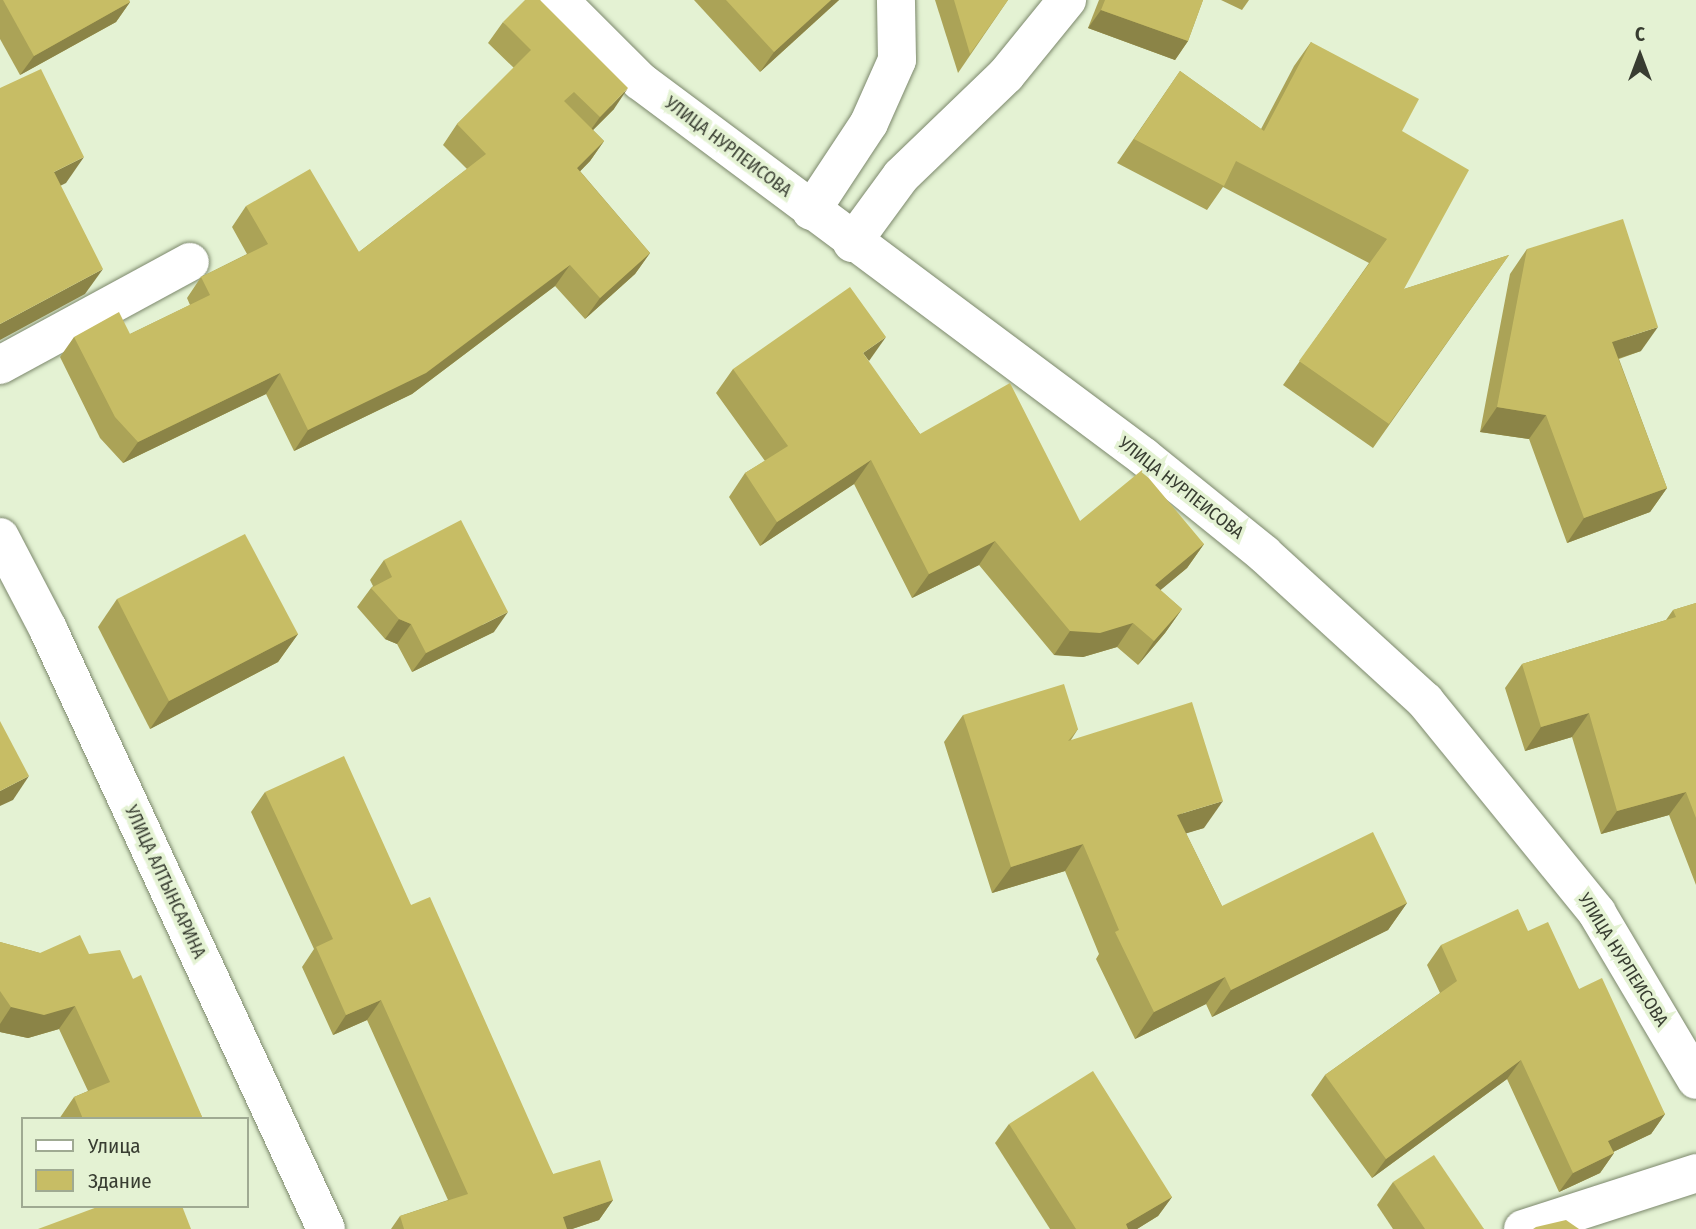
<!DOCTYPE html>
<meta charset="utf-8">
<style>
body{margin:0}
#map{position:relative;width:1696px;height:1229px;overflow:hidden;background:#e4f2d3;font-family:"Fira Sans Condensed",sans-serif}
div>[style]{position:absolute}
[style*='--x']{left:calc(var(--x)*1px);top:calc(var(--y)*1px);width:calc(var(--w)*1px);rotate:calc(var(--a)*1deg)}
.roads{filter:drop-shadow(0 0 2px #7c886c) drop-shadow(0 0 2px #7c886c)}
.minor>*{height:38px;margin:-19px;padding:0 19px;transform-origin:19px;border-radius:19px;background:#fff}
.tertiary>*{height:38px;margin:-19px;padding:0 19px;transform-origin:19px;border-radius:19px;background:#fff}
.wall>*{inset:0;background:#aba357}
.shaded-wall>*{inset:0;background:#8b8447}
.building>*{inset:0;background:#c7bd65}
span{translate:-50% -50%;white-space:nowrap;text-align:center;line-height:1.15;-webkit-text-stroke:7px #e4f2d3;paint-order:stroke}
.street-label{font-size:18px;color:#383d31}
.legend{position:absolute;left:21px;top:1117px;width:228px;height:91px;box-sizing:border-box;background:#e4f2d3;border:2px solid #9faa92;margin:0;padding:9px 12px;list-style:none;font-size:21px;color:#383d31}
.legend li{display:flex;align-items:center;gap:14px;height:35px}
.legend b{width:35px;border:2px solid #9faa92}
.north{position:absolute;left:1605px;top:21px;width:70px;height:70px;-webkit-text-stroke:5px #e4f2d3;paint-order:stroke;rotate:0deg;font-size:19px;font-weight:700;line-height:28px;text-align:center;color:#383d31}
.north::after{content:'';display:block;margin:auto;width:24px;height:32px;background:#383d31;clip-path:polygon(50% 0,100% 100%,50% 72%,0 100%)}
</style>
<div id="map">
<div class="roads">
<div class="minor">
<i style="--x:559;--y:0;--w:115;--a:45"></i>
<i style="--x:640;--y:81;--w:629;--a:36.72"></i>
<i style="--x:1144;--y:457;--w:154;--a:38.9"></i>
<i style="--x:1264;--y:554;--w:218;--a:42.4"></i>
<i style="--x:1425;--y:701;--w:273;--a:50.9"></i>
<i style="--x:1597;--y:913;--w:194;--a:59.3"></i>
<i style="--x:811;--y:211;--w:105;--a:-56.6"></i>
<i style="--x:869;--y:123;--w:69;--a:-66"></i>
<i style="--x:897;--y:60;--w:60;--a:-91"></i>
<i style="--x:852;--y:243;--w:83;--a:-53.8"></i>
<i style="--x:901;--y:176;--w:146;--a:-43.9"></i>
<i style="--x:1006;--y:75;--w:97;--a:-50.9"></i>
<i style="--x:0;--y:365;--w:216;--a:-28.5"></i>
<i style="--x:1523;--y:1229;--w:182;--a:-17.9"></i>
</div>
<div class="tertiary">
<i style="--x:0;--y:537;--w:104;--a:62.4"></i>
<i style="--x:48;--y:629;--w:661;--a:65.14"></i>
</div>
</div>
<div class="wall">
<i style="clip-path:polygon(0 0,129px 0,130px 2px,116px 22px,20px 75px,0 39px)"></i>
<i style="clip-path:polygon(694px 0,839px 0,760px 72px)"></i>
<i style="clip-path:polygon(935px 0,1008px 0,958px 73px)"></i>
<i style="clip-path:polygon(1099px 0,1203px 0,1188px 41px,1175px 60px,1088px 28px)"></i>
<i style="clip-path:polygon(1221px 0,1249px 0,1242px 10px)"></i>
<i style="clip-path:polygon(503px 22px,614px 109px,593px 130px,604px 141px,590px 161px,580px 171px,650px 253px,635px 274px,585px 319px,555px 286px,412px 394px,294px 451px,266px 394px,123px 463px,100px 438px,60px 357px,74px 337px,130px 334px,190px 305px,187px 298px,201px 277px,247px 254px,232px 227px,246px 206px,359px 252px,467px 169px,443px 145px,457px 124px,514px 68px,488px 43px)"></i>
<i style="clip-path:polygon(1311px 42px,1402px 131px,1404px 289px,1509px 255px,1373px 448px,1283px 385px,1369px 263px,1223px 187px,1207px 210px,1117px 163px,1180px 71px,1261px 129px,1294px 66px)"></i>
<i style="clip-path:polygon(1527px 249px,1641px 351px,1619px 359px,1667px 488px,1650px 512px,1567px 543px,1529px 439px,1480px 432px,1510px 274px)"></i>
<i style="clip-path:polygon(868px 362px,920px 434px,1080px 521px,1204px 544px,1187px 568px,1160px 590px,1182px 609px,1165px 633px,1138px 665px,1117px 647px,1083px 657px,1054px 655px,979px 565px,912px 598px,854px 484px,760px 546px,729px 497px,745px 473px,765px 461px,716px 393px,733px 369px)"></i>
<i style="clip-path:polygon(384px 560px,494px 632px,412px 672px,397px 644px,385px 639px,357px 607px,371px 588px,373px 586px,370px 580px)"></i>
<i style="clip-path:polygon(117px 599px,298px 634px,278px 662px,150px 729px,98px 627px)"></i>
<i style="clip-path:polygon(1696px 603px,1696px 885px,1669px 815px,1601px 834px,1572px 737px,1525px 751px,1505px 688px,1522px 664px,1666px 620px,1673px 610px)"></i>
<i style="clip-path:polygon(963px 715px,1078px 729px,1071px 740px,1204px 828px,1186px 833px,1222px 906px,1407px 903px,1388px 930px,1212px 1017px,1206px 1004px,1135px 1039px,1096px 959px,1099px 954px,1065px 871px,992px 893px,944px 742px)"></i>
<i style="clip-path:polygon(265px 792px,411px 905px,553px 1174px,613px 1200px,599px 1220px,572px 1229px,391px 1229px,400px 1216px,448px 1200px,367px 1020px,333px 1035px,302px 967px,314px 949px,251px 812px)"></i>
<i style="clip-path:polygon(1528px 931px,1579px 989px,1665px 1114px,1651px 1134px,1613px 1152px,1614px 1153px,1600px 1173px,1559px 1192px,1507px 1079px,1372px 1178px,1311px 1095px,1325px 1075px,1440px 993px,1427px 965px,1441px 945px)"></i>
<i style="clip-path:polygon(0 942px,40px 953px,89px 954px,133px 979px,203px 1119px,59px 1119px,74px 1097px,88px 1091px,59px 1029px,28px 1038px,0 1032px)"></i>
<i style="clip-path:polygon(1009px 1124px,1172px 1197px,1158px 1216px,1137px 1229px,1050px 1229px,995px 1143px)"></i>
<i style="clip-path:polygon(1393px 1182px,1484px 1229px,1393px 1229px,1377px 1205px)"></i>
</div>
<div class="shaded-wall">
<i style="clip-path:polygon(831px 0,839px 0,760px 72px,774px 52px)"></i>
<i style="clip-path:polygon(130px 2px,116px 22px,20px 75px,34px 56px)"></i>
<i style="clip-path:polygon(1101px 10px,1188px 41px,1175px 60px,1088px 28px)"></i>
<i style="clip-path:polygon(628px 88px,614px 109px,585px 138px,600px 117px)"></i>
<i style="clip-path:polygon(604px 141px,590px 161px,563px 189px,577px 168px)"></i>
<i style="clip-path:polygon(84px 157px,66px 183px,36px 198px,54px 172px)"></i>
<i style="clip-path:polygon(650px 253px,635px 274px,585px 319px,600px 298px)"></i>
<i style="clip-path:polygon(570px 265px,555px 286px,412px 394px,294px 451px,308px 430px)"></i>
<i style="clip-path:polygon(103px 269px,85px 294px,0 340px,0 324px)"></i>
<i style="clip-path:polygon(1658px 327px,1641px 351px,1595px 366px,1612px 342px)"></i>
<i style="clip-path:polygon(886px 337px,869px 361px,863px 353px)"></i>
<i style="clip-path:polygon(280px 373px,266px 394px,123px 463px,138px 442px)"></i>
<i style="clip-path:polygon(1497px 407px,1546px 415px,1529px 439px,1480px 432px)"></i>
<i style="clip-path:polygon(871px 460px,854px 484px,760px 546px,777px 522px)"></i>
<i style="clip-path:polygon(1667px 488px,1650px 512px,1567px 543px,1584px 518px)"></i>
<i style="clip-path:polygon(995px 541px,979px 565px,912px 598px,929px 574px)"></i>
<i style="clip-path:polygon(1204px 544px,1187px 568px,1138px 609px,1155px 585px)"></i>
<i style="clip-path:polygon(1182px 609px,1165px 633px,1138px 665px,1154px 641px)"></i>
<i style="clip-path:polygon(508px 612px,494px 632px,412px 672px,426px 653px)"></i>
<i style="clip-path:polygon(399px 619px,411px 624px,397px 644px,385px 639px)"></i>
<i style="clip-path:polygon(1133px 623px,1117px 647px,1083px 657px,1054px 655px,1070px 631px)"></i>
<i style="clip-path:polygon(298px 634px,278px 662px,150px 729px,169px 701px)"></i>
<i style="clip-path:polygon(1589px 713px,1572px 737px,1525px 751px,1541px 727px)"></i>
<i style="clip-path:polygon(29px 776px,13px 800px,0 806px,0 791px)"></i>
<i style="clip-path:polygon(1686px 792px,1669px 815px,1601px 834px,1617px 811px)"></i>
<i style="clip-path:polygon(1223px 801px,1204px 828px,1158px 842px,1177px 815px)"></i>
<i style="clip-path:polygon(1083px 844px,1065px 871px,992px 893px,1011px 867px)"></i>
<i style="clip-path:polygon(1407px 903px,1388px 930px,1212px 1017px,1231px 990px)"></i>
<i style="clip-path:polygon(1225px 977px,1206px 1004px,1135px 1039px,1154px 1012px)"></i>
<i style="clip-path:polygon(381px 1000px,367px 1020px,333px 1035px,346px 1015px)"></i>
<i style="clip-path:polygon(75px 1006px,59px 1029px,28px 1038px,0 1032px,0 1024px,11px 1007px)"></i>
<i style="clip-path:polygon(1521px 1060px,1507px 1079px,1372px 1178px,1386px 1159px)"></i>
<i style="clip-path:polygon(1665px 1114px,1651px 1134px,1594px 1161px,1608px 1141px)"></i>
<i style="clip-path:polygon(1614px 1153px,1600px 1173px,1559px 1192px,1573px 1173px)"></i>
<i style="clip-path:polygon(1172px 1197px,1158px 1216px,1137px 1229px,1123px 1229px,1126px 1224px)"></i>
<i style="clip-path:polygon(613px 1200px,599px 1220px,572px 1229px,554px 1229px,563px 1217px)"></i>
</div>
<div class="building">
<i style="clip-path:polygon(3px 0,129px 0,130px 2px,34px 56px)"></i>
<i style="clip-path:polygon(525px 0,540px 0,628px 88px,600px 117px,574px 92px,564px 101px,604px 141px,577px 168px,650px 253px,600px 298px,570px 265px,426px 373px,308px 430px,280px 373px,138px 442px,115px 417px,74px 337px,119px 312px,130px 334px,210px 295px,201px 277px,268px 244px,246px 206px,310px 169px,359px 252px,486px 154px,457px 124px,531px 50px,503px 22px)"></i>
<i style="clip-path:polygon(726px 0,831px 0,774px 52px)"></i>
<i style="clip-path:polygon(954px 0,1008px 0,970px 54px)"></i>
<i style="clip-path:polygon(1105px 0,1203px 0,1188px 41px,1101px 10px)"></i>
<i style="clip-path:polygon(1311px 42px,1419px 99px,1402px 131px,1469px 170px,1404px 289px,1509px 255px,1389px 424px,1299px 361px,1387px 239px,1236px 161px,1224px 186px,1134px 139px,1180px 71px,1264px 131px)"></i>
<i style="clip-path:polygon(41px 69px,84px 157px,54px 172px,103px 269px,0 324px,0 88px)"></i>
<i style="clip-path:polygon(1623px 219px,1658px 327px,1612px 342px,1667px 488px,1584px 518px,1546px 415px,1497px 407px,1527px 249px)"></i>
<i style="clip-path:polygon(850px 287px,886px 337px,863px 353px,920px 434px,1010px 383px,1080px 521px,1142px 470px,1204px 544px,1155px 585px,1182px 609px,1154px 641px,1133px 623px,1100px 633px,1070px 631px,995px 541px,929px 574px,871px 460px,777px 522px,745px 473px,788px 446px,733px 369px)"></i>
<i style="clip-path:polygon(461px 520px,508px 612px,426px 653px,411px 624px,399px 619px,371px 588px,392px 577px,384px 560px)"></i>
<i style="clip-path:polygon(245px 534px,298px 634px,169px 701px,117px 599px)"></i>
<i style="clip-path:polygon(1696px 603px,1696px 818px,1686px 792px,1617px 811px,1589px 713px,1541px 727px,1522px 664px,1676px 617px,1673px 610px)"></i>
<i style="clip-path:polygon(1064px 684px,1078px 729px,1068px 741px,1192px 702px,1223px 801px,1177px 815px,1222px 906px,1373px 832px,1407px 903px,1231px 990px,1225px 977px,1154px 1012px,1115px 932px,1119px 930px,1083px 844px,1011px 867px,963px 715px)"></i>
<i style="clip-path:polygon(0 721px,29px 776px,0 791px)"></i>
<i style="clip-path:polygon(344px 756px,411px 905px,430px 897px,553px 1174px,600px 1160px,613px 1200px,563px 1217px,567px 1229px,404px 1229px,400px 1216px,468px 1194px,381px 1000px,346px 1015px,316px 947px,333px 939px,265px 792px)"></i>
<i style="clip-path:polygon(1518px 909px,1528px 931px,1548px 922px,1579px 989px,1602px 978px,1665px 1114px,1608px 1141px,1614px 1153px,1573px 1173px,1521px 1060px,1386px 1159px,1325px 1075px,1457px 981px,1441px 945px)"></i>
<i style="clip-path:polygon(80px 935px,89px 954px,120px 950px,133px 979px,141px 975px,203px 1119px,83px 1119px,74px 1097px,110px 1082px,75px 1006px,44px 1015px,11px 1007px,0 991px,0 942px,40px 953px)"></i>
<i style="clip-path:polygon(1093px 1071px,1172px 1197px,1126px 1224px,1128px 1229px,1076px 1229px,1009px 1124px)"></i>
<i style="clip-path:polygon(1434px 1155px,1484px 1229px,1425px 1229px,1393px 1182px)"></i>
<i style="clip-path:polygon(100px 1206px,182px 1206px,191px 1229px,38px 1229px)"></i>
<i style="clip-path:polygon(1566px 1220px,1579px 1229px,1533px 1229px,1536px 1227px)"></i>
</div>
<div class="street-label">
<span style="left:728px;top:147px;rotate:37deg">УЛИЦА НУРПЕИСОВА</span>
<span style="left:1181px;top:488px;rotate:38deg">УЛИЦА НУРПЕИСОВА</span>
<span style="left:165px;top:882px;rotate:65deg">УЛИЦА АЛТЫНСАРИНА</span>
<span style="left:1623px;top:960px;rotate:58deg">УЛИЦА НУРПЕИСОВА</span>
</div>
<ul class="legend">
<li><b style="height:9px;background:#fff"></b>Улица</li>
<li><b style="height:19px;background:#c7bd65"></b>Здание</li>
</ul>
<div class="north">С</div>
</div>
